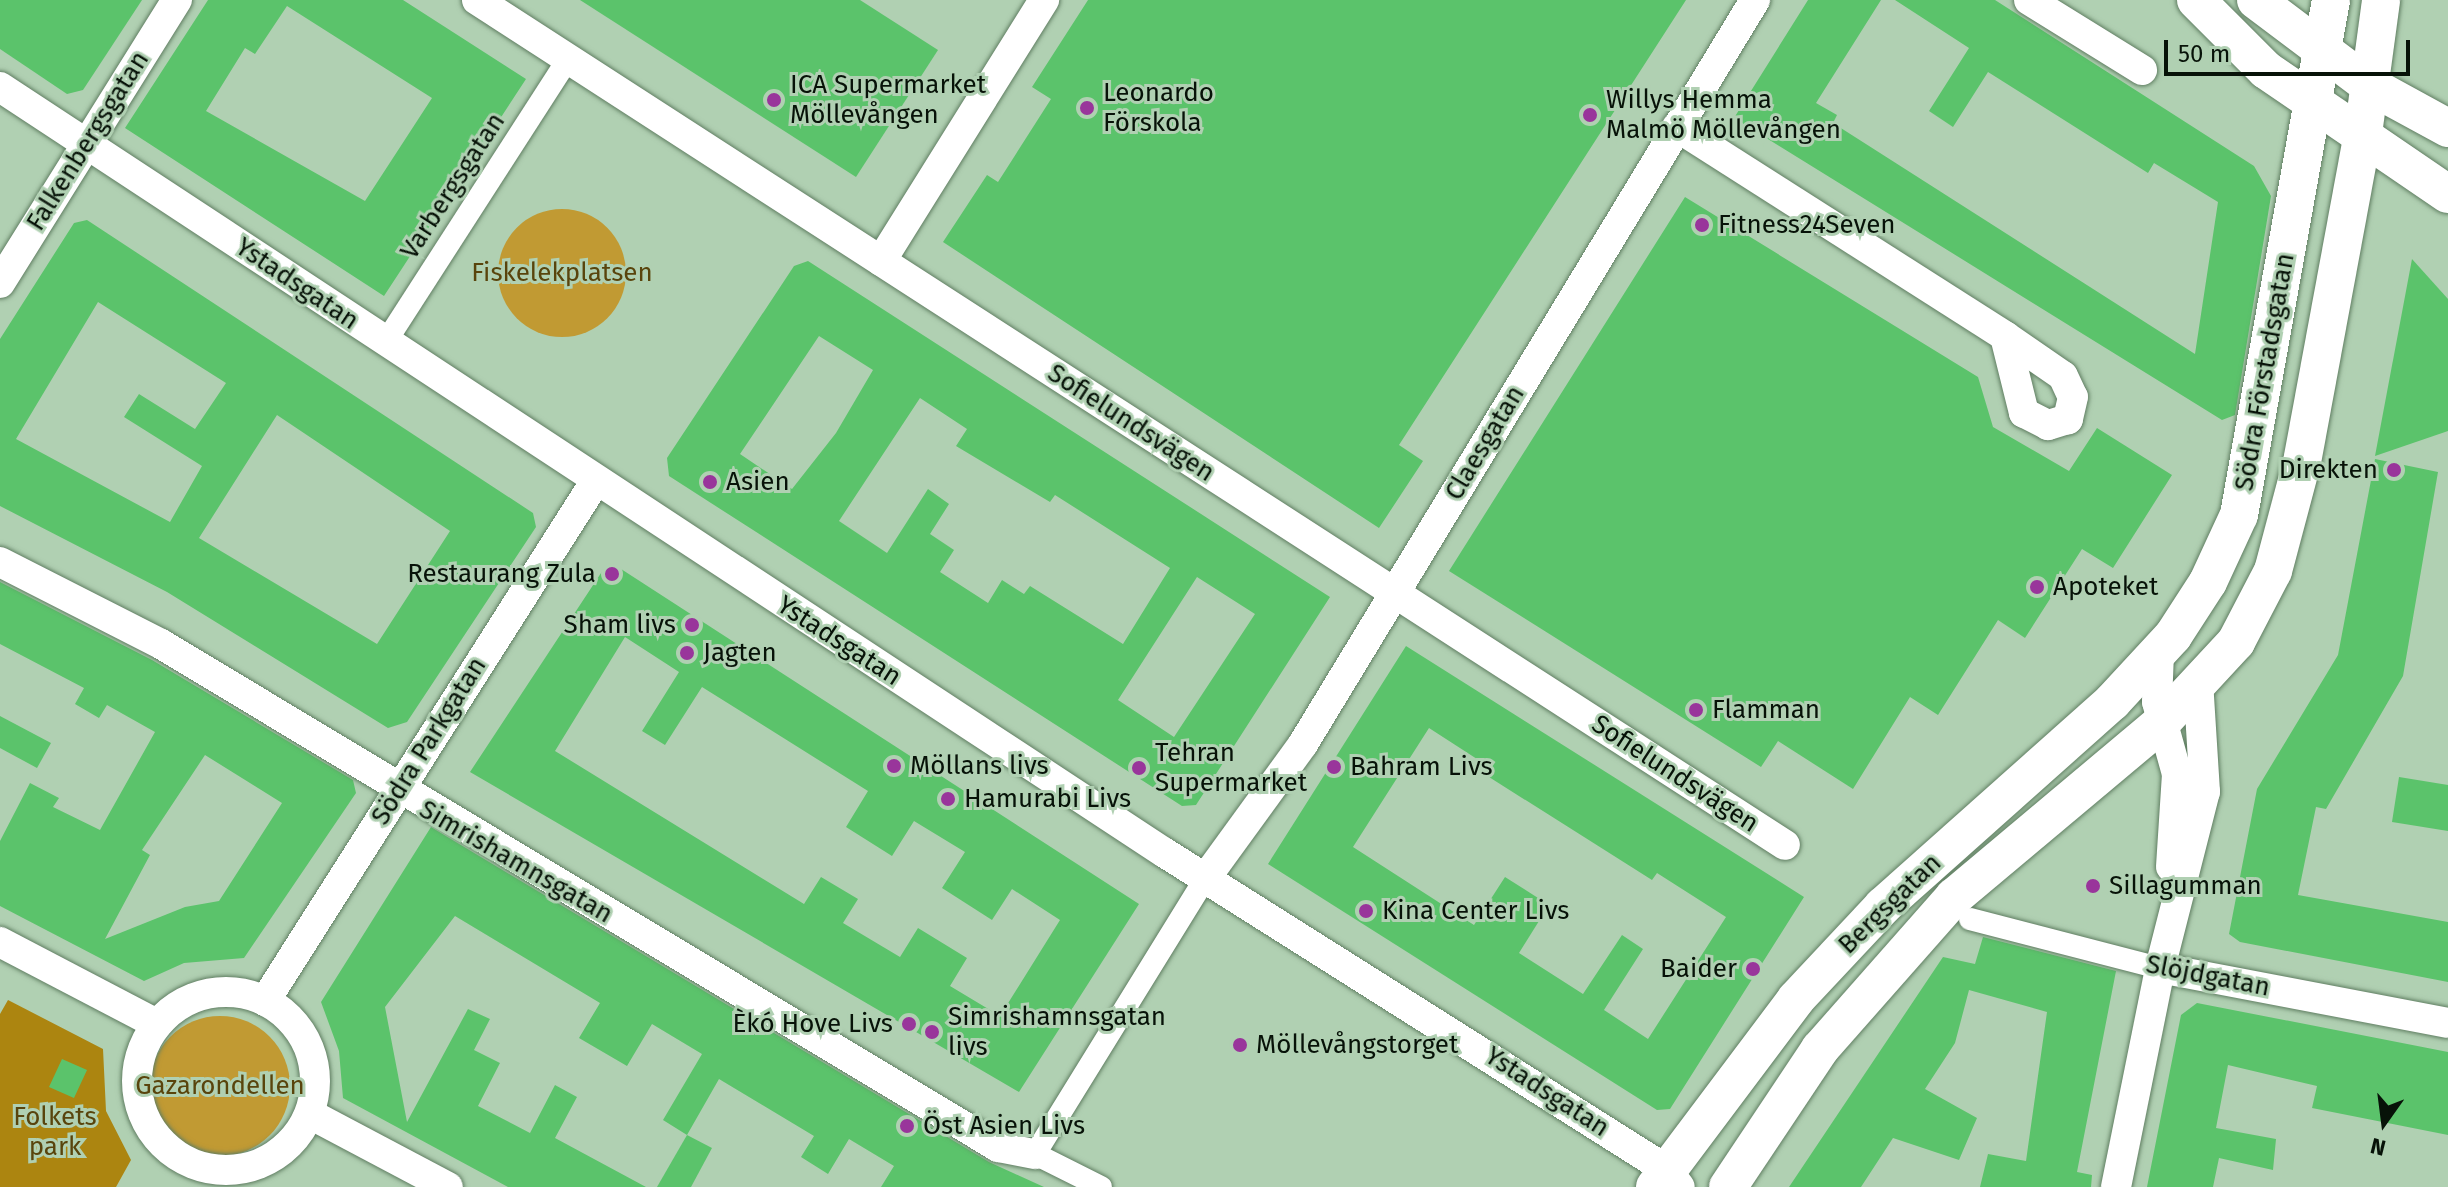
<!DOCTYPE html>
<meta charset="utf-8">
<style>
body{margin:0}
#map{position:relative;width:2448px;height:1187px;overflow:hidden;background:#b0d0b2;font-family:"Fira Sans",sans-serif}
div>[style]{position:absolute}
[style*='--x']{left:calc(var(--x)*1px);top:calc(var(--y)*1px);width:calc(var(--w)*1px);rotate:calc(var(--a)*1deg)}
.green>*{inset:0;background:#c19a33}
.round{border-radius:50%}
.forest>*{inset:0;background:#ac8510}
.building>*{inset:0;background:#5bc36b}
.roads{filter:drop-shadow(0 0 2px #607e62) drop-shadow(0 0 2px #607e62)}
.pedestrian>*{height:22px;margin:-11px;padding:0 11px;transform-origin:11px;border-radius:11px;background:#fff}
.minor>*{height:30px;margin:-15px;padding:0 15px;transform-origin:15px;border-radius:15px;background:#fff}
.minor>.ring{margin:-15px;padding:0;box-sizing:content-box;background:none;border:30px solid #fff;border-radius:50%}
.tertiary>*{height:38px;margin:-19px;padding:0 19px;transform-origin:19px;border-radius:19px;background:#fff}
.dots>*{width:22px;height:22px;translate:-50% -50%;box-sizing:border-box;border:4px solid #b0d0b2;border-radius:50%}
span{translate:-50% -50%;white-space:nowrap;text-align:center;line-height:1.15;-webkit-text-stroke:6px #b0d0b2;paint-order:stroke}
.poi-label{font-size:26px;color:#071208}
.left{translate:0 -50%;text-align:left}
.right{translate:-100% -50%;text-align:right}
.street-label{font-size:26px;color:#071208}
.park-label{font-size:26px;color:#59440c}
.north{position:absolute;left:2344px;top:1083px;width:80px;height:80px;-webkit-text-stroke:6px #b0d0b2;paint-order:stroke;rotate:194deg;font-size:22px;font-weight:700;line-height:32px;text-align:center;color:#071208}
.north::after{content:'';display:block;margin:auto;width:28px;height:36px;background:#071208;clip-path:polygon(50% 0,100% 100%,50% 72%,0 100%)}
.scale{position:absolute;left:2164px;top:40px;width:246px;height:36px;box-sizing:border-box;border:4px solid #071208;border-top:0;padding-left:10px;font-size:24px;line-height:28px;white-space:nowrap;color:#071208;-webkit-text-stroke:6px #b0d0b2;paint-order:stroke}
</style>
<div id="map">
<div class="green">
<i class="round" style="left:498px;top:209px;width:128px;height:128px"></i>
<i class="round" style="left:150px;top:1016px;width:140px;height:140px"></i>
</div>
<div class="forest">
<i style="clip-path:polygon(8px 1000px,103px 1049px,106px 1111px,131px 1160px,116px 1187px,0 1187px,0 1014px)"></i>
</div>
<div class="building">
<i style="clip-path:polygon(0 0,142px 0,83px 90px,67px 94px,0 49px)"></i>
<i style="clip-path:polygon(evenodd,208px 0,403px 0,526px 79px,384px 296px,125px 128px,208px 0,287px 6px,432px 98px,365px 201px,206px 111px,245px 48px,255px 54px,287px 6px)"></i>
<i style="clip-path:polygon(580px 0,860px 0,938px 50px,856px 177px)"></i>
<i style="clip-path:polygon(1088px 0,1686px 0,1399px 445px,1423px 461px,1379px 528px,943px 242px,987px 175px,998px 182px,1051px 99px,1032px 87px)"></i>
<i style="clip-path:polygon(1808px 0,1881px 0,1816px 103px,1837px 115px,1833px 123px,2195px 354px,2218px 202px,2154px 163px,2148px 173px,1988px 72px,1953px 127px,1929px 111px,1969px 48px,1895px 0,1995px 0,2254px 166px,2271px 196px,2235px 415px,2222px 420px,1734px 118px)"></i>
<i style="clip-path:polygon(1685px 197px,1978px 377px,1993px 427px,2069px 471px,2097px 428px,2172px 475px,2113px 568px,2082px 549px,2025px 638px,1998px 620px,1938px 715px,1910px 697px,1853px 789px,1778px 741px,1761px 767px,1449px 571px)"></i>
<i style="clip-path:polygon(evenodd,87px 220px,533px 513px,536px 527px,407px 722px,388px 728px,167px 592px,0 506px,0 339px,74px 223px,87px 220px,98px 302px,226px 383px,195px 429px,139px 394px,124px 417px,202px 466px,170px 522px,16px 439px,98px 302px,87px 220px,277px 415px,450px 531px,377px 644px,199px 538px,277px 415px)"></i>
<i style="clip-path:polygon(2412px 259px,2448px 299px,2448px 431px,2375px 456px)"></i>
<i style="clip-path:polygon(evenodd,808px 261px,1330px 597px,1196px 805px,1182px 806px,669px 476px,667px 458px,794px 266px,808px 261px,819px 336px,873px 370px,836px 433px,792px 489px,740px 454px,819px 336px,808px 261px,920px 398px,967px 429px,956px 446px,1050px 502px,1055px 495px,1170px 568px,1123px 644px,1030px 586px,1024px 594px,1002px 580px,988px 603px,940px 572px,954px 550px,930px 534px,949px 504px,928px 489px,887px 553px,839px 521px,920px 398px,808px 261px,1197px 577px,1255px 614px,1174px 737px,1118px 700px,1197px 577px)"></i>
<i style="clip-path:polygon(2375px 459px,2438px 472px,2403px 676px,2326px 809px,2316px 807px,2298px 895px,2448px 922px,2448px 982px,2240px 942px,2229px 934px,2257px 789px,2338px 655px)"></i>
<i style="clip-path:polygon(evenodd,618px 567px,1139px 904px,1019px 1092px,470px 772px,603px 570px,618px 567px,625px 637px,679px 672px,642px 731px,665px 745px,702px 687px,868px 791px,846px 827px,892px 856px,914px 821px,965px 852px,942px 888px,992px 920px,1012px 889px,1060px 920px,1000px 1016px,950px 986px,967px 958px,918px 928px,900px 957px,843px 923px,858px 899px,821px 877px,804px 904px,555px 751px,625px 637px)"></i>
<i style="clip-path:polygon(evenodd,0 582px,152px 660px,353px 780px,356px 793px,244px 958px,184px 963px,144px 981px,0 906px,0 841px,30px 783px,59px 798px,53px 807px,100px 830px,155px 732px,107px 705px,99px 718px,75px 704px,84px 688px,0 644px,0 582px,205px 755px,282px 803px,219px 901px,185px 907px,105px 939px,150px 855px,142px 850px,205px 755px)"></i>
<i style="clip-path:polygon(evenodd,1406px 646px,1804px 897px,1670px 1109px,1657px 1110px,1268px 864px,1406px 646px,1429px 728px,1494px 770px,1489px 777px,1652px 880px,1657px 873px,1726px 917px,1648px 1039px,1604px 1010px,1643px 949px,1622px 935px,1583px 994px,1519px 953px,1549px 905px,1505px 877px,1474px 925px,1353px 847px,1429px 728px)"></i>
<i style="clip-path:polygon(0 716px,51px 743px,37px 768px,0 748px)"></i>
<i style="clip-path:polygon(2399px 777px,2448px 785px,2448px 831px,2392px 822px)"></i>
<i style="clip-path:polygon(431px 827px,989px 1162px,1044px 1187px,881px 1187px,894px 1166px,849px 1139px,828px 1174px,801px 1157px,814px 1136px,719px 1079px,687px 1135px,663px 1120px,702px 1054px,652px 1024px,627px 1066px,579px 1038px,600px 1003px,455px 916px,385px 1007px,407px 1122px,468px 1009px,490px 1019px,474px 1050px,500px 1063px,478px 1106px,530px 1133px,555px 1085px,577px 1097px,555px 1138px,646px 1187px,508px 1187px,343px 1098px,339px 1051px,321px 1002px)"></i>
<i style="clip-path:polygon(1983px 937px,2116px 971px,2077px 1172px,2092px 1175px,2091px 1187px,1980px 1187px,1988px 1154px,2026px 1161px,2047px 1012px,1969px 990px,1955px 1043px,1925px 1089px,1977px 1118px,1959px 1160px,1893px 1138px,1861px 1187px,1789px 1187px,1943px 957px,1975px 964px)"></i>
<i style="clip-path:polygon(2197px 1003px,2448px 1052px,2448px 1135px,2312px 1108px,2317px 1086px,2228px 1065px,2216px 1128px,2276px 1139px,2273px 1170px,2219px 1158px,2213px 1187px,2147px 1187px,2181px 1015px)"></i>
<i style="clip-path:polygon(62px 1059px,87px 1070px,74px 1098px,49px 1087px)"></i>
<i style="clip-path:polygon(687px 1135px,712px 1148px,691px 1187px,657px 1187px)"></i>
</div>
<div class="roads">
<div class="pedestrian">
<i style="--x:385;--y:343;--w:338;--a:-57.2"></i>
<i style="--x:1970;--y:919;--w:196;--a:14.5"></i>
<i style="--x:1101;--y:1187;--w:74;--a:-153.4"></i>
<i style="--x:1035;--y:1154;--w:323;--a:-58.3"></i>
</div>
<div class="minor">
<i style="--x:477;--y:0;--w:1557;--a:32.86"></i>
<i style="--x:2029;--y:0;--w:133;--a:31.8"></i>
<i style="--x:0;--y:87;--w:1394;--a:33.33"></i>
<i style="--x:1165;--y:853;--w:594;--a:32.27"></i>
<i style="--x:1667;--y:1170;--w:21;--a:53"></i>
<i style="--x:1677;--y:127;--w:389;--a:32.5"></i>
<i style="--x:2005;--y:336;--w:70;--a:34.6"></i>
<i style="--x:2063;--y:376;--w:23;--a:65"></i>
<i style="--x:2073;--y:397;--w:23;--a:103"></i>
<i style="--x:2068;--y:419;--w:21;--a:163"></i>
<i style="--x:2048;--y:425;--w:27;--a:-153"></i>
<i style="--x:2024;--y:413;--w:79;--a:-103.9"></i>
<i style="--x:881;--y:261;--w:308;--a:-58"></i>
<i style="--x:0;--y:283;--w:334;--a:-58"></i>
<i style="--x:0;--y:562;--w:181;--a:27"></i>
<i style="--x:161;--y:644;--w:977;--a:31"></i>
<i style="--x:998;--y:1147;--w:38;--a:11"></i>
<i style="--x:2159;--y:653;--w:49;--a:92.3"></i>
<i style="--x:2157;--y:702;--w:75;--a:74.5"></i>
<i style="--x:2177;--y:774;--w:93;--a:93.7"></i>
<i style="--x:1205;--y:879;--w:167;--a:-54"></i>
<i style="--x:1303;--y:744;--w:871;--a:-58.72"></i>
<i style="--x:0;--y:942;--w:177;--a:27.6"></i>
<i style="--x:2160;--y:968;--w:293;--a:10.8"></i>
<i class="ring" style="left:137px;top:992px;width:148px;height:148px"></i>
<i style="--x:265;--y:1001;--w:615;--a:-57.55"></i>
<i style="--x:310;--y:1114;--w:156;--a:27.9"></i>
<i style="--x:2116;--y:1187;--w:223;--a:-78.6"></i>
<i style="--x:2160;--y:968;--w:182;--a:-75.7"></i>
<i style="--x:2205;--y:792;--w:110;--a:-93.6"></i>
</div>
<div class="tertiary">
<i style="--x:2196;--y:0;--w:99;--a:45"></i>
<i style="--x:2266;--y:70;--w:220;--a:34.3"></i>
<i style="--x:2256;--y:0;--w:141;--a:37"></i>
<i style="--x:2369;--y:85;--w:90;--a:28.6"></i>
<i style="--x:1655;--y:1187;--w:235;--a:-53.1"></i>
<i style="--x:1796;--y:999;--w:127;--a:-46.9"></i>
<i style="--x:1883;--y:906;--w:307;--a:-41.7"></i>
<i style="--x:2112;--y:702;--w:90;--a:-47.3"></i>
<i style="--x:2173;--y:636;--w:64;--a:-57.1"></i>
<i style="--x:2208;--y:582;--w:74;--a:-65.2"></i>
<i style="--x:2239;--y:515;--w:523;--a:-79.87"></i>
<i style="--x:1728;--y:1187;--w:166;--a:-56.3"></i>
<i style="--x:1820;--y:1049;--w:203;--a:-48.6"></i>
<i style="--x:1954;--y:897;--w:269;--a:-40"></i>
<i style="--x:2160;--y:724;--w:112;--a:-47.2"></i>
<i style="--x:2236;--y:642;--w:80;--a:-62.5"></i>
<i style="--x:2273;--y:571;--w:113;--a:-75.1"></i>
<i style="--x:2302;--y:462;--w:334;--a:-79.5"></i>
<i style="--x:2363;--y:134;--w:135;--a:-82.3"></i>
</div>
</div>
<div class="dots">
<i style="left:774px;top:100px;background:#99359b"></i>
<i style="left:1087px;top:108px;background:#99359b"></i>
<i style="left:1590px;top:115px;background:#99359b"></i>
<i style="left:1702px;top:225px;background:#99359b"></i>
<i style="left:2394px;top:470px;background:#99359b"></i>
<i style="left:710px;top:482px;background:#99359b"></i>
<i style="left:612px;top:574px;background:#99359b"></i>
<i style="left:2037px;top:587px;background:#99359b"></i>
<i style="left:692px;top:625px;background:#99359b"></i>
<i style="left:687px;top:653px;background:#99359b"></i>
<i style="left:1696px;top:710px;background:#99359b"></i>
<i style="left:894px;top:766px;background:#99359b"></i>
<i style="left:1334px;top:767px;background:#99359b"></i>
<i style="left:1139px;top:768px;background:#99359b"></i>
<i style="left:948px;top:799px;background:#99359b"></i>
<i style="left:2093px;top:886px;background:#99359b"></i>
<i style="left:1366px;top:911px;background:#99359b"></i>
<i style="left:1753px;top:969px;background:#99359b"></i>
<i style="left:909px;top:1024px;background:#99359b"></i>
<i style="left:932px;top:1032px;background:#99359b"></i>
<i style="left:1240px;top:1045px;background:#99359b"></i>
<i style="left:907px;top:1126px;background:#99359b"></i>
</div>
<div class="poi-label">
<span class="left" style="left:790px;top:100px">ICA Supermarket<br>Möllevången</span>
<span class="left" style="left:1103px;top:108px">Leonardo<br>Förskola</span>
<span class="left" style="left:1606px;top:115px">Willys Hemma<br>Malmö Möllevången</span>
<span class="left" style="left:1718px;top:225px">Fitness24Seven</span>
<span class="right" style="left:2378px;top:470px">Direkten</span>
<span class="left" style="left:726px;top:482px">Asien</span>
<span class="right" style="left:596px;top:574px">Restaurang Zula</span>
<span class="left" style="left:2053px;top:587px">Apoteket</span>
<span class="right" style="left:676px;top:625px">Sham livs</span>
<span class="left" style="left:703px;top:653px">Jagten</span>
<span class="left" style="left:1712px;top:710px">Flamman</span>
<span class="left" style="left:1155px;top:768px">Tehran<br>Supermarket</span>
<span class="left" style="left:910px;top:766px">Möllans livs</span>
<span class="left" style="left:1350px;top:767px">Bahram Livs</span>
<span class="left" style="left:964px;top:799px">Hamurabi Livs</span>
<span class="left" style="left:2109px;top:886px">Sillagumman</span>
<span class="left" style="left:1382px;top:911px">Kina Center Livs</span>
<span class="right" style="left:1737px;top:969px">Baider</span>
<span class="left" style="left:948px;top:1032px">Simrishamnsgatan<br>livs</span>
<span class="right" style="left:893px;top:1024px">Èkó Hove Livs</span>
<span class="left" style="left:1256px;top:1045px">Möllevångstorget</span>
<span class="left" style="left:923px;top:1126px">Öst Asien Livs</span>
</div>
<div class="street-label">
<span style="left:88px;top:141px;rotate:-58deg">Falkenbergsgatan</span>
<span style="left:453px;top:186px;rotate:-57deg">Varbergsgatan</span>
<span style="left:297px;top:284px;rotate:34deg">Ystadsgatan</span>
<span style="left:2265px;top:372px;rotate:-80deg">Södra Förstadsgatan</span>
<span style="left:1131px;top:423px;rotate:33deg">Sofielundsvägen</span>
<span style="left:1485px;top:443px;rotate:-59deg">Claesgatan</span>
<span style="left:839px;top:641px;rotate:33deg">Ystadsgatan</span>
<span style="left:429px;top:741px;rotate:-58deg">Södra Parkgatan</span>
<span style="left:1675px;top:774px;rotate:33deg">Sofielundsvägen</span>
<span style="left:516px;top:862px;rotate:30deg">Simrishamnsgatan</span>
<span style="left:1890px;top:904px;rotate:-44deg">Bergsgatan</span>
<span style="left:2208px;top:976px;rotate:11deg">Slöjdgatan</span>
<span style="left:1547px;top:1092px;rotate:33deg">Ystadsgatan</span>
</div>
<div class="park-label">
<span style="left:562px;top:273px">Fiskelekplatsen</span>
<span style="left:220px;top:1086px">Gazarondellen</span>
<span style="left:55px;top:1132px">Folkets<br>park</span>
</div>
<div class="north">N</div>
<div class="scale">50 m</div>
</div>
